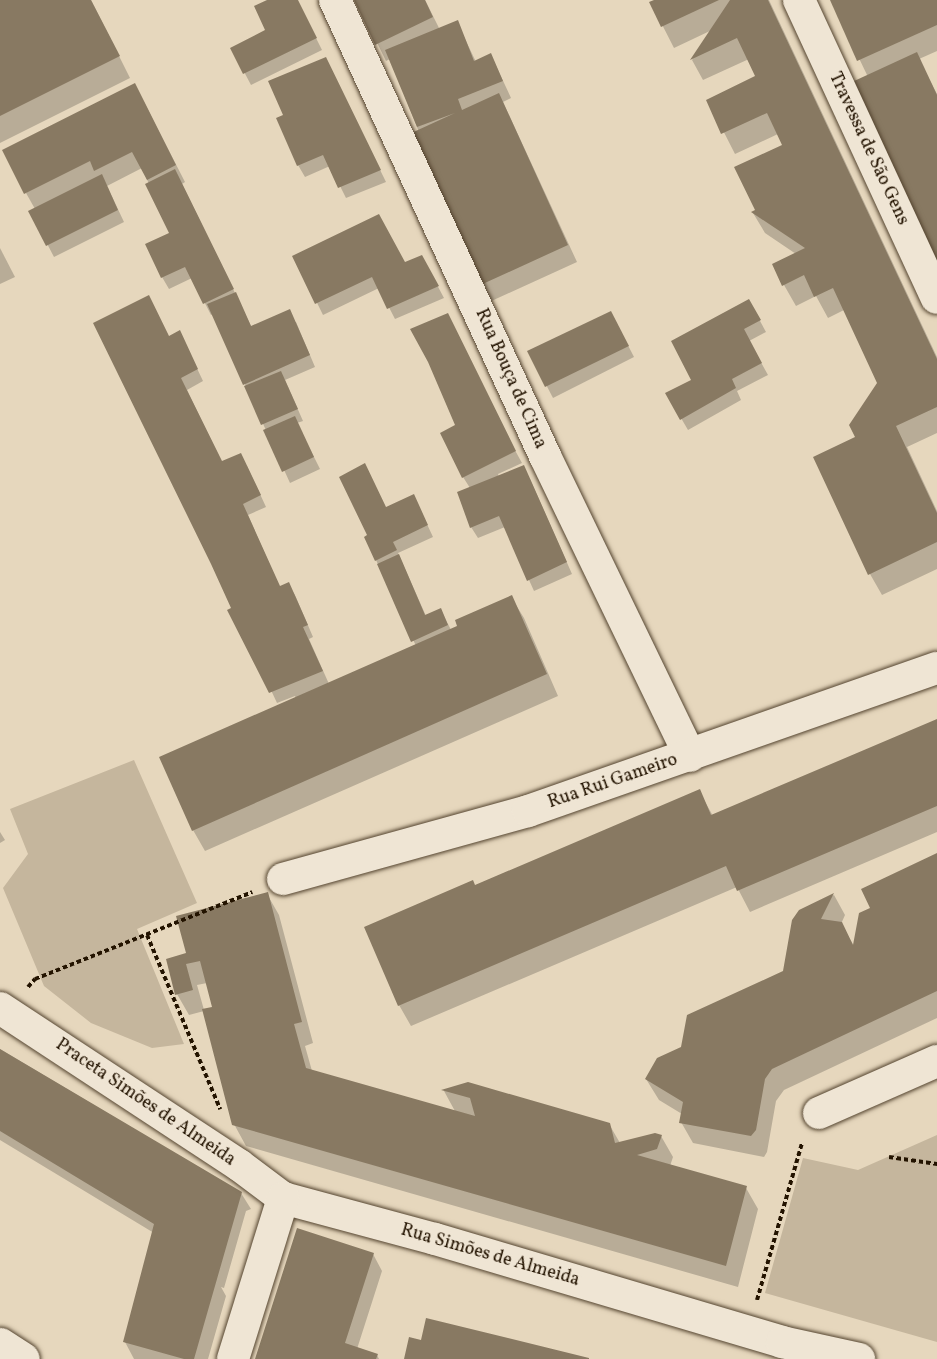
<!DOCTYPE html>
<meta charset="utf-8">
<style>
body{margin:0}
#map{position:relative;width:937px;height:1359px;overflow:hidden;background:#e6d7bd;font-family:Vollkorn,serif}
div>[style]{position:absolute}
[style*='--x']{left:calc(var(--x)*1px);top:calc(var(--y)*1px);width:calc(var(--w)*1px);rotate:calc(var(--a)*1deg)}
.green>*{inset:0;background:#c5b69d}
.shadow>*{inset:0;background:#0003}
.building>*{inset:0;background:#887962}
.path>*{height:4px;margin-top:-2px;transform-origin:0;background:repeating-linear-gradient(90deg,#231300 0 4.5px,transparent 0 7.5px)}
.roads{filter:drop-shadow(0 0 2px #54442f) drop-shadow(0 0 2px #54442f)}
.minor>*{height:32px;margin:-16px;padding:0 16px;transform-origin:16px;border-radius:16px;background:#efe5d4}
.tertiary>*{height:33px;margin:-16.5px;padding:0 16.5px;transform-origin:16.5px;border-radius:16.5px;background:#efe5d4}
span{translate:-50% -50%;white-space:nowrap;text-align:center;line-height:1.15;-webkit-text-stroke:5px #efe5d4;paint-order:stroke}
.street-label{font-size:18px;color:#231300}
</style>
<div id="map">
<div class="green">
<i style="clip-path:polygon(134px 760px,197px 903px,137px 929px,184px 1044px,152px 1048px,91px 1023px,44px 986px,3px 888px,28px 854px,10px 809px)"></i>
<i style="clip-path:polygon(937px 1135px,937px 1342px,765px 1293px,803px 1158px,858px 1170px)"></i>
</div>
<div class="shadow">
<i style="clip-path:polygon(0 0,91px 0,130px 78px,0 143px)"></i>
<i style="clip-path:polygon(271px 0,297px 0,322px 50px,251px 85px,232px 49px,267px 31px)"></i>
<i style="clip-path:polygon(356px 0,425px 0,440px 30px,457px 22px,476px 62px,491px 55px,511px 98px,503px 102px,577px 262px,487px 303px,390px 59px,386px 61px)"></i>
<i style="clip-path:polygon(658px 0,769px 0,937px 357px,937px 433px,907px 447px,937px 511px,937px 569px,882px 595px,870px 574px,857px 438px,879px 383px,844px 310px,828px 318px,816px 296px,796px 306px,784px 285px,796px 254px,765px 233px,753px 213px,757px 211px,784px 146px,778px 134px,735px 154px,708px 101px,757px 77px,749px 59px,703px 80px,692px 60px,712px 30px,674px 48px,651px 3px)"></i>
<i style="clip-path:polygon(831px 0,937px 0,937px 51px,919px 59px,937px 94px,937px 259px,868px 77px)"></i>
<i style="clip-path:polygon(331px 70px,386px 182px,346px 198px,330px 166px,305px 177px,298px 165px,285px 115px)"></i>
<i style="clip-path:polygon(144px 102px,185px 182px,182px 184px,252px 328px,296px 322px,315px 367px,285px 380px,303px 421px,297px 423px,320px 469px,290px 483px,213px 314px,211px 315px,192px 278px,169px 289px,162px 277px,171px 234px,142px 168px,107px 186px,124px 222px,54px 257px,30px 211px,35px 209px,26px 193px)"></i>
<i style="clip-path:polygon(0 248px,15px 277px,0 284px)"></i>
<i style="clip-path:polygon(294px 256px,428px 268px,444px 298px,395px 319px,379px 288px,323px 315px)"></i>
<i style="clip-path:polygon(749px 301px,766px 332px,749px 341px,768px 375px,737px 391px,741px 400px,688px 430px,667px 394px,694px 380px)"></i>
<i style="clip-path:polygon(617px 324px,634px 357px,553px 398px,529px 352px)"></i>
<i style="clip-path:polygon(169px 338px,185px 343px,203px 381px,187px 390px,222px 463px,247px 466px,266px 507px,248px 515px,280px 588px,288px 584px,295px 595px,313px 637px,309px 639px,329px 684px,416px 646px,376px 560px,386px 509px,419px 507px,433px 537px,398px 553px,426px 616px,441px 610px,451px 630px,511px 597px,524px 618px,558px 696px,205px 851px,193px 830px,296px 699px,295px 696px,277px 703px,233px 609px)"></i>
<i style="clip-path:polygon(495px 414px,522px 463px,498px 474px,499px 477px,530px 479px,572px 574px,534px 591px,505px 527px,478px 538px,471px 527px,470px 488px,463px 477px)"></i>
<i style="clip-path:polygon(937px 720px,937px 832px,750px 912px,737px 887px,411px 1026px,399px 1005px,475px 887px,699px 791px,713px 816px)"></i>
<i style="clip-path:polygon(0 832px,5px 840px,0 843px)"></i>
<i style="clip-path:polygon(937px 855px,937px 1018px,784px 1090px,776px 1101px,767px 1152px,764px 1157px,693px 1143px,681px 1122px,682px 1114px,659px 1100px,646px 1079px,784px 972px,800px 911px,834px 895px,845px 915px,841px 924px,854px 946px,872px 909px)"></i>
<i style="clip-path:polygon(evenodd,267px 894px,279px 915px,313px 1043px,305px 1046px,312px 1071px,456px 1113px,444px 1091px,468px 1084px,609px 1124px,620px 1143px,661px 1136px,673px 1157px,670px 1166px,746px 1188px,758px 1209px,738px 1287px,246px 1146px,234px 1124px,204px 1011px,189px 1015px,177px 994px,188px 955px,267px 894px,207px 983px,213px 1008px,204px 1010px,197px 985px,207px 983px)"></i>
<i style="clip-path:polygon(0 1049px,241px 1193px,251px 1209px,246px 1211px,224px 1288px,221px 1287px,226px 1296px,208px 1359px,134px 1359px,125px 1342px,154px 1233px,0 1140px)"></i>
<i style="clip-path:polygon(373px 1254px,382px 1271px,357px 1349px,377px 1355px,379px 1359px,256px 1359px)"></i>
</div>
<div class="building">
<i style="clip-path:polygon(0 0,91px 0,120px 56px,0 116px)"></i>
<i style="clip-path:polygon(267px 0,298px 0,317px 38px,243px 74px,230px 48px,265px 30px,254px 6px)"></i>
<i style="clip-path:polygon(354px 0,425px 0,433px 17px,375px 45px)"></i>
<i style="clip-path:polygon(654px 0,719px 0,661px 27px,649px 2px)"></i>
<i style="clip-path:polygon(730px 0,768px 0,937px 359px,937px 407px,896px 426px,937px 513px,937px 542px,868px 575px,813px 457px,855px 437px,849px 425px,877px 383px,833px 288px,814px 297px,804px 275px,782px 286px,772px 264px,805px 248px,751px 212px,755px 210px,734px 167px,782px 145px,767px 113px,721px 134px,706px 100px,755px 76px,737px 38px,690px 60px)"></i>
<i style="clip-path:polygon(830px 0,937px 0,937px 25px,857px 61px)"></i>
<i style="clip-path:polygon(458px 20px,474px 61px,491px 53px,503px 81px,458px 99px,462px 110px,499px 93px,568px 245px,476px 287px,407px 135px,455px 113px,417px 127px,385px 50px)"></i>
<i style="clip-path:polygon(917px 52px,937px 95px,937px 263px,852px 82px)"></i>
<i style="clip-path:polygon(326px 57px,381px 170px,338px 188px,323px 155px,297px 166px,276px 118px,283px 115px,268px 81px)"></i>
<i style="clip-path:polygon(135px 83px,176px 165px,147px 180px,132px 152px,94px 171px,90px 161px,24px 194px,2px 150px)"></i>
<i style="clip-path:polygon(175px 169px,234px 289px,203px 304px,185px 267px,161px 278px,145px 244px,169px 233px,145px 184px)"></i>
<i style="clip-path:polygon(102px 174px,118px 210px,46px 246px,28px 211px)"></i>
<i style="clip-path:polygon(379px 214px,405px 262px,422px 255px,439px 286px,387px 309px,372px 277px,315px 304px,292px 256px)"></i>
<i style="clip-path:polygon(236px 292px,251px 326px,290px 309px,310px 355px,243px 385px,207px 304px)"></i>
<i style="clip-path:polygon(149px 295px,169px 336px,180px 330px,198px 369px,181px 378px,222px 461px,241px 453px,261px 495px,243px 504px,280px 586px,289px 582px,308px 625px,303px 627px,323px 671px,269px 693px,227px 610px,231px 608px,211px 564px,93px 323px)"></i>
<i style="clip-path:polygon(749px 299px,761px 320px,744px 329px,762px 363px,732px 379px,736px 388px,680px 420px,665px 393px,691px 380px,671px 341px)"></i>
<i style="clip-path:polygon(611px 311px,629px 346px,545px 387px,527px 351px)"></i>
<i style="clip-path:polygon(448px 313px,516px 451px,462px 478px,440px 433px,455px 425px,428px 362px,410px 329px)"></i>
<i style="clip-path:polygon(281px 371px,298px 409px,261px 425px,244px 386px)"></i>
<i style="clip-path:polygon(295px 416px,314px 457px,282px 472px,263px 430px)"></i>
<i style="clip-path:polygon(365px 463px,386px 507px,414px 494px,428px 525px,393px 542px,397px 550px,375px 561px,364px 537px,367px 535px,339px 477px)"></i>
<i style="clip-path:polygon(524px 465px,567px 562px,527px 581px,499px 516px,470px 528px,457px 492px)"></i>
<i style="clip-path:polygon(399px 554px,425px 615px,441px 608px,448px 625px,411px 642px,377px 564px)"></i>
<i style="clip-path:polygon(512px 595px,547px 674px,192px 831px,159px 757px,457px 626px,455px 620px)"></i>
<i style="clip-path:polygon(937px 719px,937px 806px,737px 891px,726px 866px,398px 1006px,364px 927px,473px 880px,475px 885px,700px 789px,711px 815px)"></i>
<i style="clip-path:polygon(937px 853px,937px 991px,772px 1069px,765px 1079px,756px 1130px,751px 1136px,679px 1123px,683px 1102px,645px 1079px,657px 1058px,681px 1047px,687px 1015px,783px 971px,792px 920px,799px 910px,834px 893px,821px 919px,842px 922px,853px 945px,859px 913px,870px 908px,861px 889px)"></i>
<i style="clip-path:polygon(268px 892px,302px 1022px,294px 1024px,306px 1068px,475px 1116px,470px 1098px,441px 1090px,468px 1082px,610px 1123px,615px 1143px,655px 1133px,662px 1135px,657px 1149px,637px 1155px,747px 1186px,726px 1266px,232px 1125px,202px 1009px,212px 1007px,200px 961px,186px 964px,193px 990px,175px 995px,166px 959px,186px 953px,176px 916px)"></i>
<i style="clip-path:polygon(0 1049px,242px 1192px,194px 1359px,184px 1359px,123px 1342px,154px 1224px,0 1131px)"></i>
<i style="clip-path:polygon(297px 1228px,374px 1253px,345px 1343px,378px 1354px,376px 1359px,255px 1359px)"></i>
<i style="clip-path:polygon(426px 1318px,589px 1358px,589px 1359px,404px 1359px,409px 1337px,421px 1340px)"></i>
</div>
<div class="path">
<i style="--x:147;--y:935;--w:189;--a:67.2"></i>
<i style="--x:28;--y:987;--w:11;--a:-49"></i>
<i style="--x:35;--y:979;--w:234;--a:-21.8"></i>
<i style="--x:889;--y:1157;--w:49;--a:8.3"></i>
<i style="--x:757;--y:1300;--w:163;--a:-74"></i>
</div>
<div class="roads">
<div class="minor">
<i style="--x:335;--y:0;--w:502;--a:65.27"></i>
<i style="--x:545;--y:456;--w:333;--a:64.2"></i>
<i style="--x:799;--y:0;--w:328;--a:65.2"></i>
<i style="--x:283;--y:879;--w:254;--a:-15.5"></i>
<i style="--x:528;--y:811;--w:433;--a:-19.3"></i>
<i style="--x:0;--y:1008;--w:286;--a:33.3"></i>
<i style="--x:239;--y:1165;--w:55;--a:36.9"></i>
<i style="--x:283;--y:1198;--w:157;--a:15.1"></i>
<i style="--x:435;--y:1239;--w:362;--a:16.5"></i>
<i style="--x:782;--y:1342;--w:79;--a:12.4"></i>
<i style="--x:819;--y:1113;--w:129;--a:-23.8"></i>
<i style="--x:233;--y:1359;--w:169;--a:-72.7"></i>
</div>
<div class="tertiary">
<i style="--x:0;--y:1344;--w:27;--a:33"></i>
</div>
</div>
<div class="street-label">
<span style="left:868px;top:149px;rotate:65deg">Travessa de São Gens</span>
<span style="left:510px;top:379px;rotate:66deg">Rua Bouça de Cima</span>
<span style="left:613px;top:782px;rotate:-19deg">Rua Rui Gameiro</span>
<span style="left:145px;top:1103px;rotate:34deg">Praceta Simões de Almeida</span>
<span style="left:490px;top:1256px;rotate:16deg">Rua Simões de Almeida</span>
</div>
</div>
